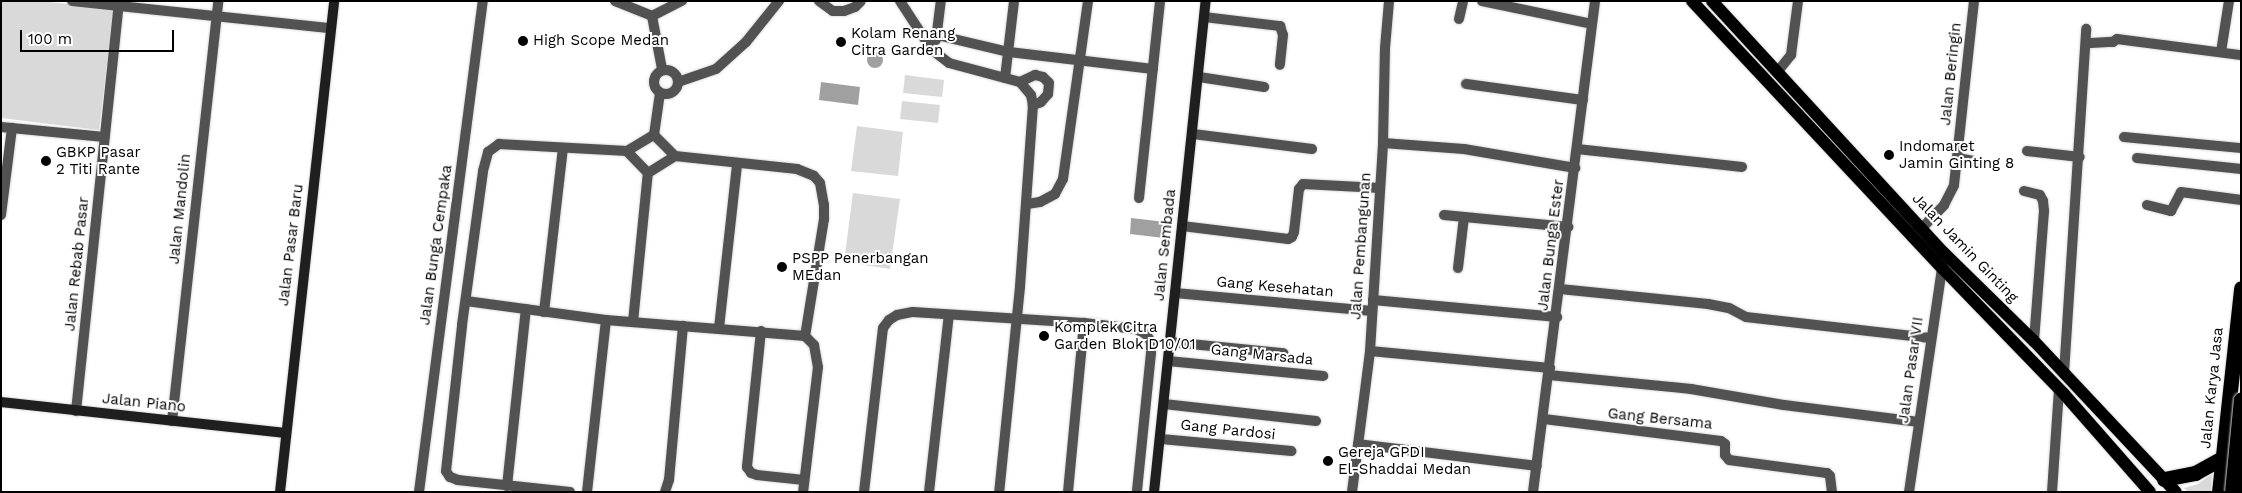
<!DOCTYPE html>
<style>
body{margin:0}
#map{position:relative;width:2242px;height:493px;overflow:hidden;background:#fff;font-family:"Work Sans",sans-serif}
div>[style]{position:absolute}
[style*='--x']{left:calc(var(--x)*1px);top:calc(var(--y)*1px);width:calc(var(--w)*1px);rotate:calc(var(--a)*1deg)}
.green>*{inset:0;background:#d9d9d9}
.water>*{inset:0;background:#a0a0a0}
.round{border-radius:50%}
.roads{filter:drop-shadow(0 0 1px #dbdbdb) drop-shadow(0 0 1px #dbdbdb)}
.street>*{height:10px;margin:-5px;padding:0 5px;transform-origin:5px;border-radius:5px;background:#525252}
.street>.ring{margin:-5px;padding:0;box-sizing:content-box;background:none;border:10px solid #525252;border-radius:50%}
.secondary>*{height:10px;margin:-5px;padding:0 5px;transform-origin:5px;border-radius:5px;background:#1f1f1f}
.primary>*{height:12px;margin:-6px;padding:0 6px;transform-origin:6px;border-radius:6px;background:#000}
.highway>*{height:15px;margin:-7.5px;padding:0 7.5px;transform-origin:7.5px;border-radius:7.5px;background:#000}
.bridges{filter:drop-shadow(0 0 1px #dbdbdb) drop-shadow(0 0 1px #dbdbdb)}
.highway-bridge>*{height:15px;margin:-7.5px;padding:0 7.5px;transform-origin:7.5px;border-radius:7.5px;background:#000}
.dots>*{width:14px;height:14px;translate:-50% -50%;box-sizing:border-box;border:2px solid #fff;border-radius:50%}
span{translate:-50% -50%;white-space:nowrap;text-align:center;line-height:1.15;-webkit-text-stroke:4px #fff;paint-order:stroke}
.poi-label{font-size:15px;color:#000}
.left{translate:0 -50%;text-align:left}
.street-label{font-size:15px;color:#000}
.frame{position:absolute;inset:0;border:2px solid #000;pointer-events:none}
.scale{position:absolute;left:20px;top:30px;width:154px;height:22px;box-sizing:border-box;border:2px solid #000;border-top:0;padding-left:6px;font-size:15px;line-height:18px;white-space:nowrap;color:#000;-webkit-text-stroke:4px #fff;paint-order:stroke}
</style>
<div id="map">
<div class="green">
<i style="clip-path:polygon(1px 1px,37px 1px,114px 8px,99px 130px,1px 118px)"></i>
<i style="clip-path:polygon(905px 75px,944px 80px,942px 97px,903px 93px)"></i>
<i style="clip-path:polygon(902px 101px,940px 105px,938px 123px,900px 119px)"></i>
<i style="clip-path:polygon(857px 126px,903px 132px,898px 176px,851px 171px)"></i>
<i style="clip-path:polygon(853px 193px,900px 199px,890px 269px,844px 262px)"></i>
<i style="clip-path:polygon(2212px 474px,2211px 492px,2188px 492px,2184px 488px,2198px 484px)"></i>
</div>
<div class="water">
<i class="round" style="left:867px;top:52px;width:16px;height:16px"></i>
<i style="clip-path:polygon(821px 82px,860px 87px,858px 105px,819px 100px)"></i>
<i style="clip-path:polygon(1131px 218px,1166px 222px,1164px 238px,1130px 234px)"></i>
</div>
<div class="roads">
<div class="street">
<i style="--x:72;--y:1;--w:260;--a:6"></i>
<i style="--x:615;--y:1;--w:40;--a:22"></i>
<i style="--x:652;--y:16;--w:54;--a:79.3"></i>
<i style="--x:819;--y:1;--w:17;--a:36"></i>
<i style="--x:833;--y:11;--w:11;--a:0"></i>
<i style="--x:844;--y:11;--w:12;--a:-20"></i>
<i style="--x:855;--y:7;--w:8;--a:-45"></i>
<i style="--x:900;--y:1;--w:59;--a:56.9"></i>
<i style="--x:932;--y:50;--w:21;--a:37"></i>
<i style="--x:949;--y:63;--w:73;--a:15"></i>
<i style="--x:1020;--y:82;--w:17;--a:50"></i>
<i style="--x:1031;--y:95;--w:10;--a:79"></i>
<i style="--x:1033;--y:105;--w:182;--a:94.1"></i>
<i style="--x:1020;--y:287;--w:206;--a:95.8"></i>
<i style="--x:1482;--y:1;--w:112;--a:11.8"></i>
<i style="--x:652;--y:16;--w:34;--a:-27"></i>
<i style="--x:1204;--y:17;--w:77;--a:6.8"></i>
<i style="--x:1280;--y:26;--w:9;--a:72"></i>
<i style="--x:1283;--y:35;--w:30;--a:96"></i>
<i style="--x:1459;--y:19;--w:18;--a:-77"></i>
<i style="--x:937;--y:35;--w:74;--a:13.3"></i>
<i style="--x:1009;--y:52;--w:145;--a:6.7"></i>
<i style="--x:936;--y:40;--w:39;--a:-83"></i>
<i style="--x:2091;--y:43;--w:22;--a:-3"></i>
<i style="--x:2113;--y:42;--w:5;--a:-37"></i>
<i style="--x:2117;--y:39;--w:125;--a:7.4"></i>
<i style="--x:2221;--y:52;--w:52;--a:-81.1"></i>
<i class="ring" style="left:654px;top:70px;width:14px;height:14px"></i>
<i style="--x:1778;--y:71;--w:21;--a:-51"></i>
<i style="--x:1791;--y:55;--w:54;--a:-82.6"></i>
<i style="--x:1199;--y:77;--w:66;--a:8.7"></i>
<i style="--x:1005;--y:78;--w:78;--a:-83.3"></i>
<i style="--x:678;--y:82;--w:40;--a:-18.9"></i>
<i style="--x:716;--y:69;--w:40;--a:-42"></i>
<i style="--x:746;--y:42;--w:53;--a:-51.2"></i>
<i style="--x:1020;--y:82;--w:17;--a:-25"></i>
<i style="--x:1035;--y:75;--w:8;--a:14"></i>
<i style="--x:1043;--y:77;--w:8;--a:45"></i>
<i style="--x:1049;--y:83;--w:11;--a:95"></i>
<i style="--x:1048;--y:94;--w:11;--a:131"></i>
<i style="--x:1041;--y:102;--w:9;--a:159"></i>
<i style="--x:1466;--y:84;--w:118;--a:7.8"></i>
<i style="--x:1;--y:127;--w:104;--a:5.5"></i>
<i style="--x:1193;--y:134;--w:120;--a:7.2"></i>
<i style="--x:654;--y:135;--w:42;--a:-81.9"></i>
<i style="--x:2124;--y:137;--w:118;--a:5.4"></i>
<i style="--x:1383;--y:143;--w:81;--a:4.2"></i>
<i style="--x:1464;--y:149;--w:113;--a:9.7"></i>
<i style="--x:1577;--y:149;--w:166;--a:6.2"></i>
<i style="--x:2027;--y:151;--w:53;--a:6.5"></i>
<i style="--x:675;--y:156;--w:123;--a:6.1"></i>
<i style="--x:797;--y:169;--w:18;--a:22"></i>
<i style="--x:814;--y:176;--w:9;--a:49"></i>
<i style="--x:820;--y:183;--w:22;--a:80"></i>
<i style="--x:824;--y:205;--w:14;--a:90"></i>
<i style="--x:824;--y:219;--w:119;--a:99.2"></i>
<i style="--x:1957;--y:158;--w:17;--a:10"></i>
<i style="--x:2137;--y:158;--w:105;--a:6"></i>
<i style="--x:648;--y:173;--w:32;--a:-32"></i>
<i style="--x:675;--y:156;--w:30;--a:-135"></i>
<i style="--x:2024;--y:191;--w:16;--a:14"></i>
<i style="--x:2040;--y:195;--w:7;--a:63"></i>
<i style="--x:2043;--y:201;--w:10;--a:84"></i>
<i style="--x:2044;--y:211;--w:130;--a:94.4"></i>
<i style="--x:1139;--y:198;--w:198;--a:-83.9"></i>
<i style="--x:1027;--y:204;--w:13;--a:-9"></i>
<i style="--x:1040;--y:202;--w:17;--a:-28"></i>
<i style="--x:1055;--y:194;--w:17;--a:-62"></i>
<i style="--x:1063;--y:179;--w:180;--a:-82"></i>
<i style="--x:2147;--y:205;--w:25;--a:14"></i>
<i style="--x:2171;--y:211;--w:21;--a:-62"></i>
<i style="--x:2181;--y:192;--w:61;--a:7.6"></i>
<i style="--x:1;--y:215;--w:88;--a:-82.8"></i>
<i style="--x:1444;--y:215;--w:125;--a:5.5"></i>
<i style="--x:1182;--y:226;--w:107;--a:7"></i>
<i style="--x:1288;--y:239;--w:4;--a:-27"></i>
<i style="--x:1292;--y:237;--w:5;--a:-68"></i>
<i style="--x:1294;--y:232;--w:43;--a:-83.4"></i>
<i style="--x:1299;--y:189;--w:6;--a:-51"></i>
<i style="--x:1303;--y:184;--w:77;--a:3"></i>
<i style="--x:1922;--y:228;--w:32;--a:-46"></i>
<i style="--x:1944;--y:205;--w:22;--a:-63"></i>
<i style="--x:1954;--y:185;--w:185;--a:-83.8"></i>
<i style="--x:1458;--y:268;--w:51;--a:-83.3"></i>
<i style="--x:1560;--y:289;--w:149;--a:5.8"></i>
<i style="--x:1708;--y:304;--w:21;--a:11"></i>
<i style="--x:1729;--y:308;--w:19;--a:28"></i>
<i style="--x:1746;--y:317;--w:185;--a:6.5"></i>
<i style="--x:1175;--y:293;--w:198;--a:5.2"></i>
<i style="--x:1373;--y:300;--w:185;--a:5.3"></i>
<i style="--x:466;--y:301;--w:141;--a:7.7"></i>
<i style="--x:606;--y:320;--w:200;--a:4.6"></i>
<i style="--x:805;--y:336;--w:13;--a:45"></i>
<i style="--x:814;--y:345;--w:22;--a:80"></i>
<i style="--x:818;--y:367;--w:126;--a:96.8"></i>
<i style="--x:544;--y:312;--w:165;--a:-83.4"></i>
<i style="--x:633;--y:322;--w:150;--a:-84.3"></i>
<i style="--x:648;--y:173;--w:30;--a:-134"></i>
<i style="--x:627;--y:151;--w:31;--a:-31"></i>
<i style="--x:719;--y:328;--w:165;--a:-83.7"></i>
<i style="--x:761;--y:331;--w:137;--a:95.9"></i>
<i style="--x:747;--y:467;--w:7;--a:56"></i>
<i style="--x:751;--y:473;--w:6;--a:18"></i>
<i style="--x:757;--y:475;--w:47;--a:6.1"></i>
<i style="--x:1170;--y:342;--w:114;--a:5.6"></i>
<i style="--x:1370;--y:351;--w:181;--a:5.4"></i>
<i style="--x:1168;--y:361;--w:156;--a:5.5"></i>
<i style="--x:2064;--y:373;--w:345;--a:-86.3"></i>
<i style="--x:1549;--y:375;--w:143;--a:5.6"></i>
<i style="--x:1691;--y:389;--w:94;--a:9.8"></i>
<i style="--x:1784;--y:405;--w:136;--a:7.2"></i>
<i style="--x:1164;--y:404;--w:153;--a:6.4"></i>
<i style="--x:76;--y:411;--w:412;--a:-84"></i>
<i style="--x:1544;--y:419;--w:178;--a:7.1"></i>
<i style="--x:1721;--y:441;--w:5;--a:37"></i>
<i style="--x:1725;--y:444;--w:11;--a:90"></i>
<i style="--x:1725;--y:455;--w:6;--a:51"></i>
<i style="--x:1729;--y:460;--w:99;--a:7.6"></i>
<i style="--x:1827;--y:473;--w:4;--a:45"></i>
<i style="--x:1830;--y:476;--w:16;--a:83"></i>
<i style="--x:172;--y:421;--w:423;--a:-83.7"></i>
<i style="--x:1161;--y:439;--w:131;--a:5.3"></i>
<i style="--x:1358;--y:444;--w:180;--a:7"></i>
<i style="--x:507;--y:486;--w:178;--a:-83.9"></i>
<i style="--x:419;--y:492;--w:495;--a:-82.6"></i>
<i style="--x:570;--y:492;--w:113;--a:-173.9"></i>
<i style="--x:458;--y:480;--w:9;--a:-159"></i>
<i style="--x:450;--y:477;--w:7;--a:-124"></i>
<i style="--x:446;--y:471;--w:147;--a:-83.7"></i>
<i style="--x:462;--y:325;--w:155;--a:-82.2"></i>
<i style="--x:483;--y:171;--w:20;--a:-75"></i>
<i style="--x:488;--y:152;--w:14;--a:-36"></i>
<i style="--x:499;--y:144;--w:128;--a:3.1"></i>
<i style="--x:587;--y:492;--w:173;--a:-83.7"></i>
<i style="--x:665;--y:492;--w:13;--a:-72"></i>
<i style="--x:669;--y:480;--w:155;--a:-84.8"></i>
<i style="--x:864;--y:492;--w:165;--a:-83.4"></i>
<i style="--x:883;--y:328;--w:10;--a:-53"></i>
<i style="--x:889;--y:320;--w:9;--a:-32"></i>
<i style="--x:897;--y:315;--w:16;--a:-11"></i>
<i style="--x:913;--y:312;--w:171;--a:3.7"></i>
<i style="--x:1084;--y:323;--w:52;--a:6.6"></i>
<i style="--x:1136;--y:329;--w:11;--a:27"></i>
<i style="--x:1146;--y:334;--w:9;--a:58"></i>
<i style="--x:1151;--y:342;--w:11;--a:90"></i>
<i style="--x:1151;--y:353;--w:140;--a:95.8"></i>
<i style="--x:929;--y:492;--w:178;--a:-83.6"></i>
<i style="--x:1068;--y:492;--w:170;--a:-84.6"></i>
<i style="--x:1352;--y:492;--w:142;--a:-82.7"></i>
<i style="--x:1370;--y:351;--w:208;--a:-86.4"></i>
<i style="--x:1383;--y:143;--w:95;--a:-88.8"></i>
<i style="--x:1385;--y:48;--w:47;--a:-85.1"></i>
<i style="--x:1533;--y:492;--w:495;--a:-82.8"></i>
<i style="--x:1909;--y:492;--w:232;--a:-81.6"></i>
<i style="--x:2052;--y:492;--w:102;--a:-86.1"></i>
</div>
<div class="secondary">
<i style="--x:1;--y:402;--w:286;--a:6.2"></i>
<i style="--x:280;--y:492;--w:494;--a:-83.7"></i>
<i style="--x:1154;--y:492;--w:494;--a:-84"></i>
</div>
<div class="primary">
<i style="--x:1692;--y:1;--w:366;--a:46.9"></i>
<i style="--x:1942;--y:268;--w:175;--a:45.9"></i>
<i style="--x:2064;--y:394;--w:130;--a:48.7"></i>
<i style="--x:1712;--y:1;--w:343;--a:47.4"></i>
<i style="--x:1944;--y:253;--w:126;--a:44.4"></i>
<i style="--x:2034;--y:341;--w:207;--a:46.8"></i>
</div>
<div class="highway">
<i style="--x:2164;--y:479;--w:32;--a:-11"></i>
<i style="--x:2195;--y:473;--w:31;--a:-29"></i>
<i style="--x:2219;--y:492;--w:205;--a:-83.8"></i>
</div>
</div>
<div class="bridges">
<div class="highway-bridge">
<i style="--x:2232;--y:492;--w:93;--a:-84.5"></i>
</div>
</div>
<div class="dots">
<i style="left:523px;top:41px;background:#000"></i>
<i style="left:841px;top:42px;background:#000"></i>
<i style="left:1889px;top:155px;background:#000"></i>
<i style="left:46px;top:161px;background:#000"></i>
<i style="left:782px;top:267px;background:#000"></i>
<i style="left:1044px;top:336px;background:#000"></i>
<i style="left:1328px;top:461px;background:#000"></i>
</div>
<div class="poi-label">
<span class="left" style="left:851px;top:42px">Kolam Renang<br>Citra Garden</span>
<span class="left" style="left:533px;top:41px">High Scope Medan</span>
<span class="left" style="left:1899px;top:155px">Indomaret<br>Jamin Ginting 8</span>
<span class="left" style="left:56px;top:161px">GBKP Pasar<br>2 Titi Rante</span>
<span class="left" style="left:792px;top:267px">PSPP Penerbangan<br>MEdan</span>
<span class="left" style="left:1054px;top:336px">Komplek Citra<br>Garden Blok D10/01</span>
<span class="left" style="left:1338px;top:461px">Gereja GPDI<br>El-Shaddai Medan</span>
</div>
<div class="street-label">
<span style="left:1951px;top:74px;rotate:-84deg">Jalan Beringin</span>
<span style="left:180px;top:209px;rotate:-84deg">Jalan Mandolin</span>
<span style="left:291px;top:245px;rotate:-83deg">Jalan Pasar Baru</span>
<span style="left:436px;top:245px;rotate:-82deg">Jalan Bunga Cempaka</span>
<span style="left:1165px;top:245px;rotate:-84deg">Jalan Sembada</span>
<span style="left:1551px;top:245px;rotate:-83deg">Jalan Bunga Ester</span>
<span style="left:1361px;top:246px;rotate:-86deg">Jalan Pembangunan</span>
<span style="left:1965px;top:248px;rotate:46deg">Jalan Jamin Ginting</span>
<span style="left:77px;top:264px;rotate:-84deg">Jalan Rebab Pasar</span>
<span style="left:1275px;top:287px;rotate:5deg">Gang Kesehatan</span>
<span style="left:1262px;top:355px;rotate:6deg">Gang Marsada</span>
<span style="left:1911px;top:370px;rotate:-82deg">Jalan Pasar VII</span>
<span style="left:2212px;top:388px;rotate:-84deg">Jalan Karya Jasa</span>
<span style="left:144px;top:403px;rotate:6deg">Jalan Piano</span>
<span style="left:1660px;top:419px;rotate:6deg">Gang Bersama</span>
<span style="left:1228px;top:430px;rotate:6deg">Gang Pardosi</span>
</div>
<div class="frame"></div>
<div class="scale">100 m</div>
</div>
